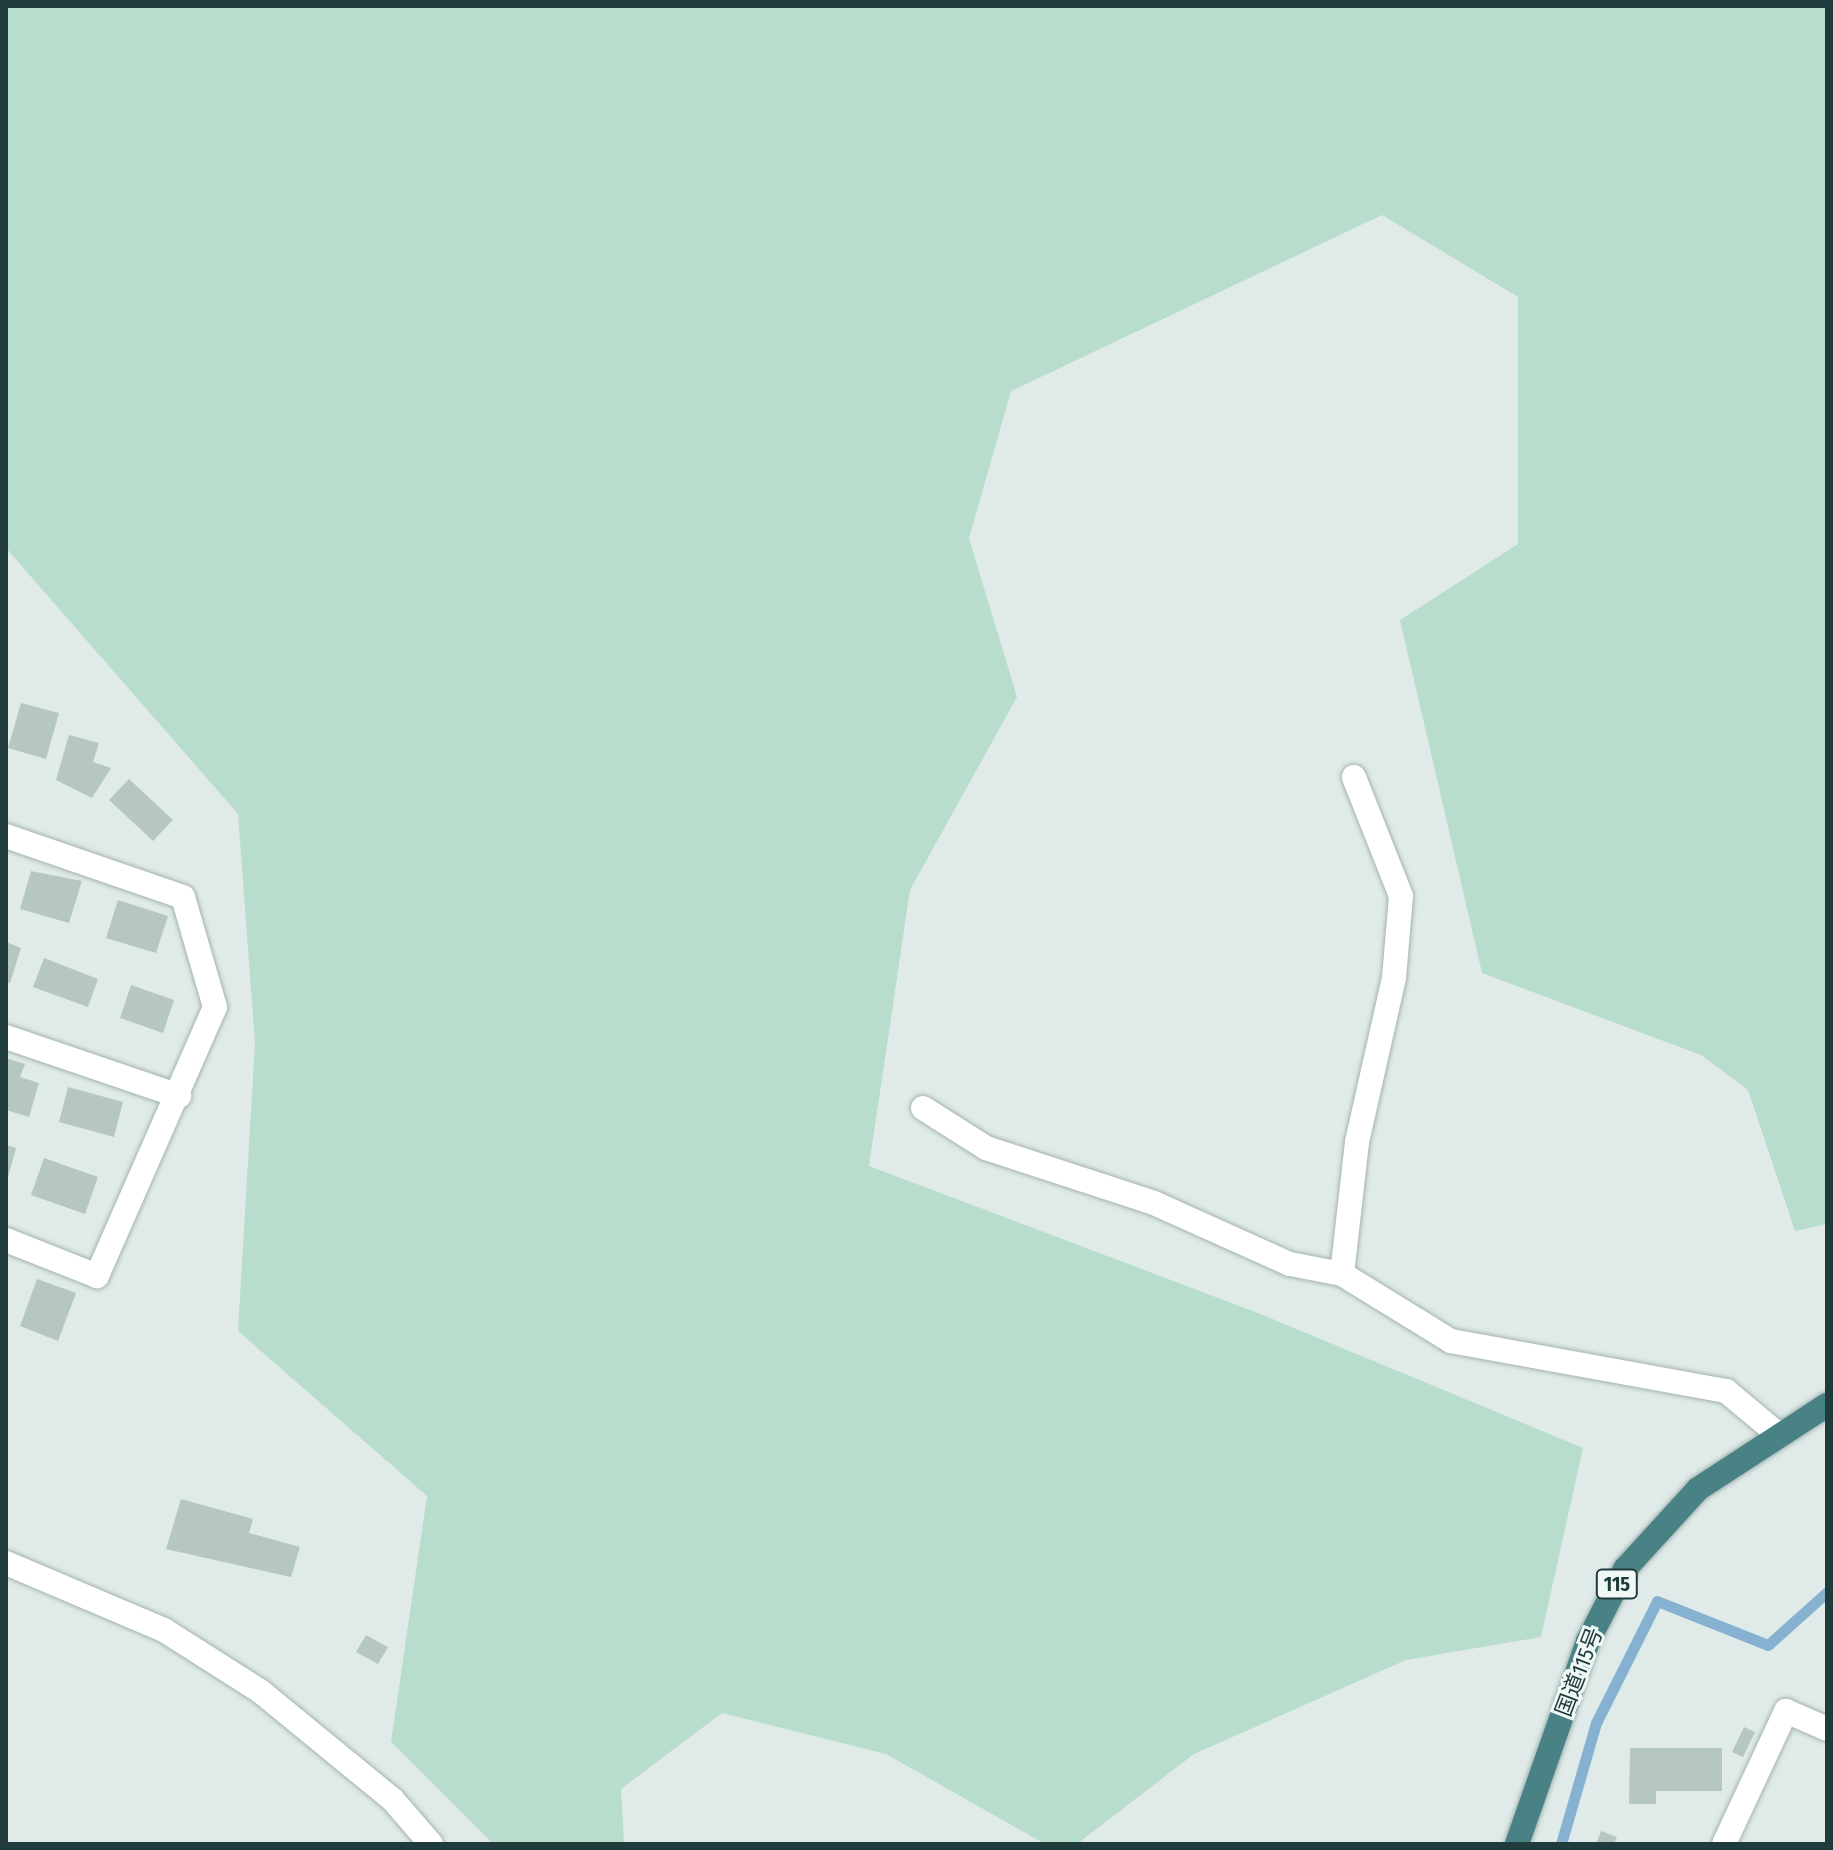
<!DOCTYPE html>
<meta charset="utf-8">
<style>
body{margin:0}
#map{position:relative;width:1833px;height:1850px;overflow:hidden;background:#e0ebe9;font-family:"Fira Sans Condensed","Noto Sans JP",sans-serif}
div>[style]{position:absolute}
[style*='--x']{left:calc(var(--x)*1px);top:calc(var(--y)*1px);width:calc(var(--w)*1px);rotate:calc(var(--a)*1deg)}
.green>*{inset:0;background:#b8ddcc}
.stream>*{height:11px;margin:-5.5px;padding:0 5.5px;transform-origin:5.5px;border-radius:5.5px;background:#87b1d1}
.building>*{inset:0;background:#b5c6c3}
.roads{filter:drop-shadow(0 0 2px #a3b3b1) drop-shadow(0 0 2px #a3b3b1)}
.minor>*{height:24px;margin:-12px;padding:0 12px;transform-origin:12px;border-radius:12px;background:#fff}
.trunk>*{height:24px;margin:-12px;padding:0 12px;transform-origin:12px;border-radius:12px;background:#488284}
span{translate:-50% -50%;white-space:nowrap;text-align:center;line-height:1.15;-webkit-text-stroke:6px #f0f8f6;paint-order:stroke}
.shield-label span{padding:2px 6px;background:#f0f8f6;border:2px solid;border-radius:6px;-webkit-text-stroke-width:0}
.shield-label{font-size:20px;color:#203b3b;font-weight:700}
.street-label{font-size:22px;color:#203b3b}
.frame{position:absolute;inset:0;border:8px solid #203b3b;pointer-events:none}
</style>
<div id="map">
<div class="green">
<i style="clip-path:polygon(6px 6px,1827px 6px,1827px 1224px,1795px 1231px,1748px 1090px,1701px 1055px,1482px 973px,1400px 620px,1518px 544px,1518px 297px,1382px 215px,1011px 391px,969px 538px,1017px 697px,910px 890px,869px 1166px,1258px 1313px,1583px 1448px,1541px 1637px,1406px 1660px,1194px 1754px,1077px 1844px,1045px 1844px,886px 1754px,722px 1713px,621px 1789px,624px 1844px,493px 1844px,391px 1742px,427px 1496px,238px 1331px,255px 1043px,238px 814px,6px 548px)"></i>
</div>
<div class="stream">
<i style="--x:1561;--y:1844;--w:126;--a:-73.9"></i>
<i style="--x:1596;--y:1723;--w:136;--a:-63.4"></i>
<i style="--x:1657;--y:1601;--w:119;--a:21.6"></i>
<i style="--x:1768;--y:1645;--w:79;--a:-41.9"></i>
</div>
<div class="building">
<i style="clip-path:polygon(21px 703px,59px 713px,46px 759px,8px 748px)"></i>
<i style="clip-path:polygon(69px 735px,99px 743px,93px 762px,111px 768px,92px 798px,56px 780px)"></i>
<i style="clip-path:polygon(129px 779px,173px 820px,153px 841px,109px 800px)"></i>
<i style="clip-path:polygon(31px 871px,82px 881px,69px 923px,20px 909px)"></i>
<i style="clip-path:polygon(118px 900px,168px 916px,156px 953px,106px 938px)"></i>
<i style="clip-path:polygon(6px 942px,21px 948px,10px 983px,6px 982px)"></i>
<i style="clip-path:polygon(44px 958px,98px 979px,88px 1007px,33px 987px)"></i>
<i style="clip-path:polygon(131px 985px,174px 1000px,163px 1033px,120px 1018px)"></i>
<i style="clip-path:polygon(6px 1058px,25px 1064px,20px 1077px,39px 1083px,29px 1117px,6px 1110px)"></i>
<i style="clip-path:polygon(68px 1087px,123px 1102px,114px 1137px,59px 1122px)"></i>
<i style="clip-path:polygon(6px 1145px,16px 1148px,7px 1181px,6px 1180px)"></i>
<i style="clip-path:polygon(44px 1158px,98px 1177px,85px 1214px,31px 1195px)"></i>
<i style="clip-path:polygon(37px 1279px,76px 1293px,58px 1341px,20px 1326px)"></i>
<i style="clip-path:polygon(181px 1499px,253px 1519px,249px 1533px,300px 1547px,291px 1577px,166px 1549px)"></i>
<i style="clip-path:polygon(366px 1635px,388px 1647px,378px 1664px,356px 1652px)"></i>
<i style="clip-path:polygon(1744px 1727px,1755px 1732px,1743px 1757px,1732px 1752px)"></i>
<i style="clip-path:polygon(1630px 1748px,1722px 1748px,1722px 1791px,1656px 1791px,1656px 1804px,1629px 1804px)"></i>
<i style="clip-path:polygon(1601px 1831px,1617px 1837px,1614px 1844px,1596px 1844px)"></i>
</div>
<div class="roads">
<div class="minor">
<i style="--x:6;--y:836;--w:187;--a:19"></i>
<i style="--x:183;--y:897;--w:115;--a:73.8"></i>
<i style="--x:215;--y:1007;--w:294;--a:113.7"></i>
<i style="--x:97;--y:1276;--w:98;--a:-158.4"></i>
<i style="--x:6;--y:1037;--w:183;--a:18.8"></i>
<i style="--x:923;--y:1108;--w:75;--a:32.4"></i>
<i style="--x:986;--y:1148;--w:177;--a:18.1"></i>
<i style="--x:1154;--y:1203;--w:149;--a:24.2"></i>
<i style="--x:1290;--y:1264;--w:53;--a:10.9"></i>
<i style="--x:1342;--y:1274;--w:128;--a:31.6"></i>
<i style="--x:1451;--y:1341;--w:280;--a:10.3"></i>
<i style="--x:1726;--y:1391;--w:69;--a:39.7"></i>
<i style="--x:1342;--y:1274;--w:133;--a:-83.5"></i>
<i style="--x:1357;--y:1142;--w:168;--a:-77.3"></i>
<i style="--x:1394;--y:978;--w:82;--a:-85.1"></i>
<i style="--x:1401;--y:896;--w:128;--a:-111.6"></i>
<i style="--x:6;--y:1563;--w:172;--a:23"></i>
<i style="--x:164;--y:1630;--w:114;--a:32.4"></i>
<i style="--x:260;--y:1691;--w:172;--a:39.3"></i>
<i style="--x:393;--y:1800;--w:58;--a:49.2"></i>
<i style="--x:1724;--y:1844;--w:147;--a:-65"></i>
<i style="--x:1786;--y:1711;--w:45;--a:23.7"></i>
</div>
<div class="trunk">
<i style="--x:1517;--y:1844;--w:215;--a:-70.7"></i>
<i style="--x:1588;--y:1641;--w:81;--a:-62.8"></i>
<i style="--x:1625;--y:1569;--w:108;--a:-47.6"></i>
<i style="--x:1698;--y:1489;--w:154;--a:-33.1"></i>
</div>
</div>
<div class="shield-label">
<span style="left:1617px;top:1584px">115</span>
</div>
<div class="street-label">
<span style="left:1579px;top:1672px;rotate:-69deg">国道115号</span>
</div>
<div class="frame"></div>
</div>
